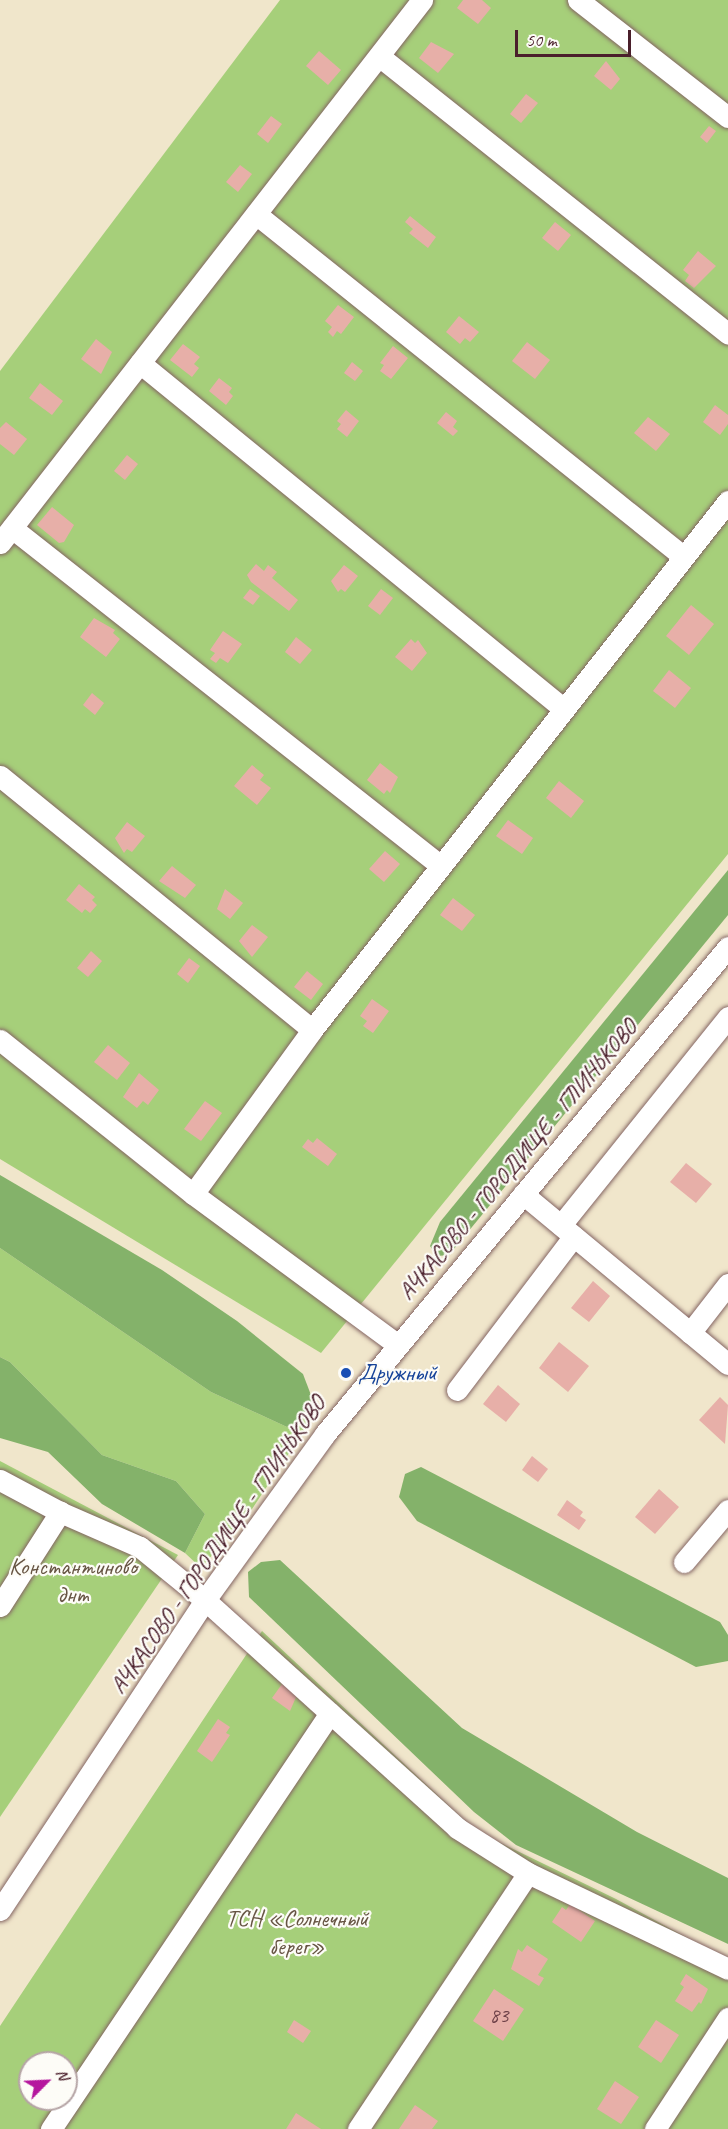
<!DOCTYPE html>
<meta charset="utf-8">
<style>
body{margin:0}
#map{position:relative;width:728px;height:2129px;overflow:hidden;background:#f0e6cb;font-family:Caveat,sans-serif}
div>[style]{position:absolute}
[style*='--x']{left:calc(var(--x)*1px);top:calc(var(--y)*1px);width:calc(var(--w)*1px);rotate:calc(var(--a)*1deg)}
.green>*{inset:0;background:#a6cf7a}
.forest>*{inset:0;background:#84b26a}
.building>*{inset:0;background:#e7afa8}
.roads{filter:drop-shadow(0 0 2px #846563) drop-shadow(0 0 2px #846563)}
.minor>*{height:21px;margin:-10.5px;padding:0 10.5px;transform-origin:10.5px;border-radius:10.5px;background:#fff}
.dots>*{width:16px;height:16px;translate:-50% -50%;box-sizing:border-box;border:3px solid #fdfcf7;border-radius:50%}
span{translate:-50% -50%;white-space:nowrap;text-align:center;line-height:1.15;-webkit-text-stroke:4.5px #fdfcf7;paint-order:stroke}
.number-label{font-size:21px;color:#71434a}
.number-label span{-webkit-text-stroke-width:0}
.street-label{font-size:24px;color:#4a1f2b}
.transit-label{font-size:24px;color:#164399}
.left{translate:0 -50%;text-align:left}
.park-label{font-size:24px;color:#665443}
.north{position:absolute;left:18px;top:2051px;width:60px;height:60px;box-sizing:border-box;background:#fdfcf7;border:2px solid #b5a4a5;border-radius:50%;rotate:66deg;font-size:16px;font-weight:700;line-height:24px;text-align:center;color:#4a1f2b}
.north::after{content:'';display:block;margin:auto;width:21px;height:27px;background:#b5179e;clip-path:polygon(50% 0,100% 100%,50% 72%,0 100%)}
.scale{position:absolute;left:515px;top:30px;width:116px;height:27px;box-sizing:border-box;border:3px solid #4a1f2b;border-top:0;padding-left:8px;font-size:18px;line-height:21px;white-space:nowrap;color:#4a1f2b;-webkit-text-stroke:4px #fdfcf7;paint-order:stroke}
</style>
<div id="map">
<div class="green">
<i style="clip-path:polygon(280px 0,728px 0,728px 854px,321px 1353px,0 1159px,0 371px)"></i>
<i style="clip-path:polygon(0 1248px,211px 1392px,287px 1427px,317px 1411px,252px 1509px,201px 1568px,185px 1553px,205px 1514px,176px 1481px,102px 1455px,10px 1362px,0 1357px)"></i>
<i style="clip-path:polygon(0 1461px,178px 1555px,0 1817px)"></i>
<i style="clip-path:polygon(evenodd,262px 1631px,476px 1831px,616px 1899px,728px 1960px,728px 2129px,0 2129px,0 2026px,262px 1631px,30px 2063px,66px 2063px,66px 2099px,30px 2099px,30px 2063px)"></i>
</div>
<div class="forest">
<i style="clip-path:polygon(728px 870px,728px 915px,449px 1255px,437px 1256px,430px 1246px,440px 1222px)"></i>
<i style="clip-path:polygon(0 1175px,162px 1270px,237px 1321px,303px 1374px,317px 1411px,287px 1427px,211px 1392px,0 1248px)"></i>
<i style="clip-path:polygon(0 1357px,10px 1362px,102px 1455px,176px 1481px,205px 1514px,185px 1553px,102px 1504px,48px 1452px,0 1438px)"></i>
<i style="clip-path:polygon(421px 1467px,720px 1622px,728px 1635px,728px 1661px,696px 1667px,417px 1521px,399px 1497px,405px 1474px)"></i>
<i style="clip-path:polygon(280px 1560px,462px 1728px,637px 1832px,728px 1878px,728px 1944px,516px 1845px,474px 1812px,249px 1597px,248px 1572px,261px 1562px)"></i>
</div>
<div class="building">
<i style="clip-path:polygon(463px 0,482px 0,491px 8px,478px 24px,457px 8px)"></i>
<i style="clip-path:polygon(431px 42px,454px 54px,438px 73px,419px 58px)"></i>
<i style="clip-path:polygon(319px 51px,341px 70px,328px 85px,306px 66px)"></i>
<i style="clip-path:polygon(606px 61px,620px 79px,611px 90px,594px 76px)"></i>
<i style="clip-path:polygon(526px 94px,538px 103px,521px 123px,510px 114px)"></i>
<i style="clip-path:polygon(271px 116px,282px 124px,268px 143px,257px 134px)"></i>
<i style="clip-path:polygon(709px 126px,716px 131px,707px 143px,700px 137px)"></i>
<i style="clip-path:polygon(240px 165px,252px 174px,238px 192px,226px 182px)"></i>
<i style="clip-path:polygon(410px 216px,436px 237px,428px 248px,409px 233px,413px 229px,405px 222px)"></i>
<i style="clip-path:polygon(555px 222px,571px 235px,558px 251px,542px 238px)"></i>
<i style="clip-path:polygon(698px 251px,716px 266px,694px 288px,685px 281px,689px 275px,683px 270px)"></i>
<i style="clip-path:polygon(338px 305px,354px 317px,341px 334px,337px 331px,333px 337px,328px 332px,332px 327px,325px 321px)"></i>
<i style="clip-path:polygon(459px 316px,479px 332px,470px 342px,465px 338px,460px 344px,446px 332px)"></i>
<i style="clip-path:polygon(96px 339px,112px 352px,101px 374px,81px 359px)"></i>
<i style="clip-path:polygon(527px 342px,550px 360px,535px 379px,512px 361px)"></i>
<i style="clip-path:polygon(183px 344px,200px 357px,194px 364px,199px 368px,192px 377px,170px 360px)"></i>
<i style="clip-path:polygon(393px 346px,408px 358px,391px 379px,380px 371px,384px 365px,380px 363px)"></i>
<i style="clip-path:polygon(352px 362px,363px 371px,355px 381px,344px 373px)"></i>
<i style="clip-path:polygon(219px 378px,232px 388px,229px 392px,233px 396px,226px 405px,209px 391px)"></i>
<i style="clip-path:polygon(40px 383px,63px 401px,52px 415px,29px 398px)"></i>
<i style="clip-path:polygon(715px 405px,728px 415px,728px 424px,720px 435px,703px 422px)"></i>
<i style="clip-path:polygon(346px 410px,359px 421px,347px 437px,337px 429px,341px 424px,337px 421px)"></i>
<i style="clip-path:polygon(446px 412px,457px 421px,453px 427px,458px 431px,453px 436px,437px 423px)"></i>
<i style="clip-path:polygon(648px 417px,670px 434px,656px 451px,634px 433px)"></i>
<i style="clip-path:polygon(6px 422px,27px 439px,14px 455px,0 444px,0 428px)"></i>
<i style="clip-path:polygon(127px 455px,138px 464px,125px 480px,114px 471px)"></i>
<i style="clip-path:polygon(52px 507px,74px 525px,64px 542px,59px 543px,37px 525px)"></i>
<i style="clip-path:polygon(256px 564px,264px 571px,268px 565px,277px 572px,272px 578px,298px 600px,289px 611px,251px 582px,247px 575px)"></i>
<i style="clip-path:polygon(344px 565px,358px 576px,345px 592px,341px 589px,338px 592px,331px 581px)"></i>
<i style="clip-path:polygon(250px 589px,260px 596px,253px 605px,243px 598px)"></i>
<i style="clip-path:polygon(381px 589px,393px 598px,380px 615px,368px 606px)"></i>
<i style="clip-path:polygon(691px 605px,714px 624px,689px 655px,666px 636px)"></i>
<i style="clip-path:polygon(94px 618px,115px 630px,113px 633px,120px 639px,106px 657px,80px 637px)"></i>
<i style="clip-path:polygon(223px 631px,242px 644px,228px 663px,220px 658px,216px 663px,210px 659px,215px 653px,210px 650px)"></i>
<i style="clip-path:polygon(296px 637px,312px 650px,300px 664px,285px 652px)"></i>
<i style="clip-path:polygon(411px 639px,415px 643px,418px 640px,427px 653px,412px 671px,395px 657px)"></i>
<i style="clip-path:polygon(669px 670px,691px 688px,675px 708px,653px 691px)"></i>
<i style="clip-path:polygon(92px 693px,104px 703px,95px 715px,83px 705px)"></i>
<i style="clip-path:polygon(380px 763px,398px 777px,390px 793px,387px 790px,384px 794px,367px 780px)"></i>
<i style="clip-path:polygon(252px 765px,264px 775px,260px 780px,271px 788px,257px 805px,234px 786px)"></i>
<i style="clip-path:polygon(559px 781px,584px 801px,571px 818px,546px 798px)"></i>
<i style="clip-path:polygon(508px 820px,533px 838px,522px 854px,496px 836px)"></i>
<i style="clip-path:polygon(127px 822px,145px 836px,132px 852px,127px 849px,124px 853px,115px 838px)"></i>
<i style="clip-path:polygon(385px 851px,400px 864px,384px 882px,369px 869px)"></i>
<i style="clip-path:polygon(172px 866px,196px 885px,185px 898px,159px 881px)"></i>
<i style="clip-path:polygon(79px 884px,95px 897px,92px 900px,97px 905px,90px 913px,85px 909px,82px 913px,66px 900px)"></i>
<i style="clip-path:polygon(225px 889px,243px 903px,230px 919px,217px 909px)"></i>
<i style="clip-path:polygon(453px 898px,475px 915px,462px 931px,440px 915px)"></i>
<i style="clip-path:polygon(252px 925px,268px 937px,252px 957px,239px 941px)"></i>
<i style="clip-path:polygon(91px 951px,102px 961px,88px 977px,77px 968px)"></i>
<i style="clip-path:polygon(189px 958px,200px 966px,188px 983px,177px 974px)"></i>
<i style="clip-path:polygon(307px 971px,323px 984px,311px 1000px,294px 987px)"></i>
<i style="clip-path:polygon(372px 999px,389px 1011px,373px 1033px,363px 1026px,367px 1021px,360px 1016px)"></i>
<i style="clip-path:polygon(108px 1045px,130px 1063px,117px 1080px,94px 1062px)"></i>
<i style="clip-path:polygon(139px 1073px,159px 1090px,148px 1105px,143px 1101px,137px 1108px,123px 1097px)"></i>
<i style="clip-path:polygon(205px 1101px,222px 1113px,201px 1141px,184px 1129px)"></i>
<i style="clip-path:polygon(317px 1138px,337px 1154px,328px 1166px,302px 1147px,308px 1139px,313px 1143px)"></i>
<i style="clip-path:polygon(686px 1163px,712px 1184px,696px 1203px,670px 1182px)"></i>
<i style="clip-path:polygon(593px 1281px,610px 1296px,589px 1322px,571px 1308px)"></i>
<i style="clip-path:polygon(559px 1342px,589px 1366px,568px 1392px,539px 1368px)"></i>
<i style="clip-path:polygon(498px 1385px,520px 1404px,506px 1422px,483px 1404px)"></i>
<i style="clip-path:polygon(720px 1397px,728px 1405px,725px 1444px,699px 1420px)"></i>
<i style="clip-path:polygon(532px 1456px,548px 1469px,538px 1482px,522px 1470px)"></i>
<i style="clip-path:polygon(659px 1489px,679px 1507px,655px 1534px,635px 1517px)"></i>
<i style="clip-path:polygon(567px 1500px,583px 1512px,580px 1516px,586px 1520px,579px 1530px,557px 1515px)"></i>
<i style="clip-path:polygon(282px 1684px,297px 1695px,290px 1711px,272px 1698px)"></i>
<i style="clip-path:polygon(218px 1719px,230px 1727px,226px 1733px,230px 1735px,212px 1762px,197px 1751px)"></i>
<i style="clip-path:polygon(570px 1904px,595px 1921px,581px 1942px,552px 1922px,562px 1907px,566px 1910px)"></i>
<i style="clip-path:polygon(527px 1945px,548px 1959px,538px 1975px,544px 1978px,539px 1986px,511px 1969px,518px 1949px,522px 1952px)"></i>
<i style="clip-path:polygon(686px 1974px,708px 1989px,701px 2004px,699px 2002px,692px 2012px,675px 2001px,684px 1987px,680px 1984px)"></i>
<i style="clip-path:polygon(494px 1989px,524px 2009px,503px 2041px,473px 2021px)"></i>
<i style="clip-path:polygon(294px 2020px,311px 2031px,303px 2043px,287px 2032px)"></i>
<i style="clip-path:polygon(656px 2020px,679px 2035px,661px 2063px,638px 2047px)"></i>
<i style="clip-path:polygon(615px 2081px,639px 2097px,621px 2124px,597px 2109px)"></i>
<i style="clip-path:polygon(415px 2105px,438px 2121px,432px 2129px,399px 2129px)"></i>
<i style="clip-path:polygon(296px 2113px,321px 2129px,286px 2129px)"></i>
</div>
<div class="roads">
<div class="minor">
<i style="--x:578;--y:0;--w:190;--a:38"></i>
<i style="--x:379;--y:56;--w:446;--a:38.5"></i>
<i style="--x:256;--y:214;--w:548;--a:38.71"></i>
<i style="--x:140;--y:363;--w:547;--a:39.22"></i>
<i style="--x:12;--y:528;--w:546;--a:38.23"></i>
<i style="--x:0;--y:543;--w:688;--a:-52.15"></i>
<i style="--x:0;--y:776;--w:402;--a:39.1"></i>
<i style="--x:0;--y:1040;--w:247;--a:38.6"></i>
<i style="--x:523;--y:1194;--w:266;--a:39.7"></i>
<i style="--x:561;--y:1225;--w:267;--a:-51.2"></i>
<i style="--x:690;--y:1333;--w:62;--a:-52.2"></i>
<i style="--x:398;--y:1345;--w:255;--a:-143.6"></i>
<i style="--x:193;--y:1194;--w:203;--a:-54"></i>
<i style="--x:312;--y:1030;--w:673;--a:-51.82"></i>
<i style="--x:457;--y:1390;--w:193;--a:-52.8"></i>
<i style="--x:0;--y:1480;--w:68;--a:28.1"></i>
<i style="--x:684;--y:1562;--w:68;--a:-49.8"></i>
<i style="--x:0;--y:1606;--w:112;--a:-57.4"></i>
<i style="--x:60;--y:1512;--w:87;--a:23.6"></i>
<i style="--x:140;--y:1547;--w:84;--a:39.2"></i>
<i style="--x:205;--y:1600;--w:340;--a:42.1"></i>
<i style="--x:457;--y:1828;--w:84;--a:32.4"></i>
<i style="--x:528;--y:1873;--w:222;--a:25.6"></i>
<i style="--x:0;--y:1910;--w:372;--a:-56.5"></i>
<i style="--x:205;--y:1600;--w:205;--a:-54.1"></i>
<i style="--x:325;--y:1434;--w:632;--a:-50.39"></i>
<i style="--x:51;--y:2129;--w:501;--a:-56.15"></i>
<i style="--x:358;--y:2129;--w:307;--a:-56.4"></i>
<i style="--x:655;--y:2129;--w:133;--a:-56.7"></i>
</div>
</div>
<div class="dots">
<i style="left:346px;top:1373px;background:#1a4fb4"></i>
</div>
<div class="number-label">
<span style="left:499px;top:2015px">83</span>
</div>
<div class="street-label">
<span style="left:518px;top:1160px;rotate:-50deg">АЧКАСОВО - ГОРОДИЩЕ - ГЛИНЬКОВО</span>
<span style="left:218px;top:1545px;rotate:-55deg">АЧКАСОВО - ГОРОДИЩЕ - ГЛИНЬКОВО</span>
</div>
<div class="transit-label">
<span class="left" style="left:358px;top:1373px">Дружный</span>
</div>
<div class="park-label">
<span style="left:73px;top:1581px">Константиново<br>днт</span>
<span style="left:297px;top:1933px">ТСН «Солнечный<br>берег»</span>
</div>
<div class="north">N</div>
<div class="scale">50 m</div>
</div>
